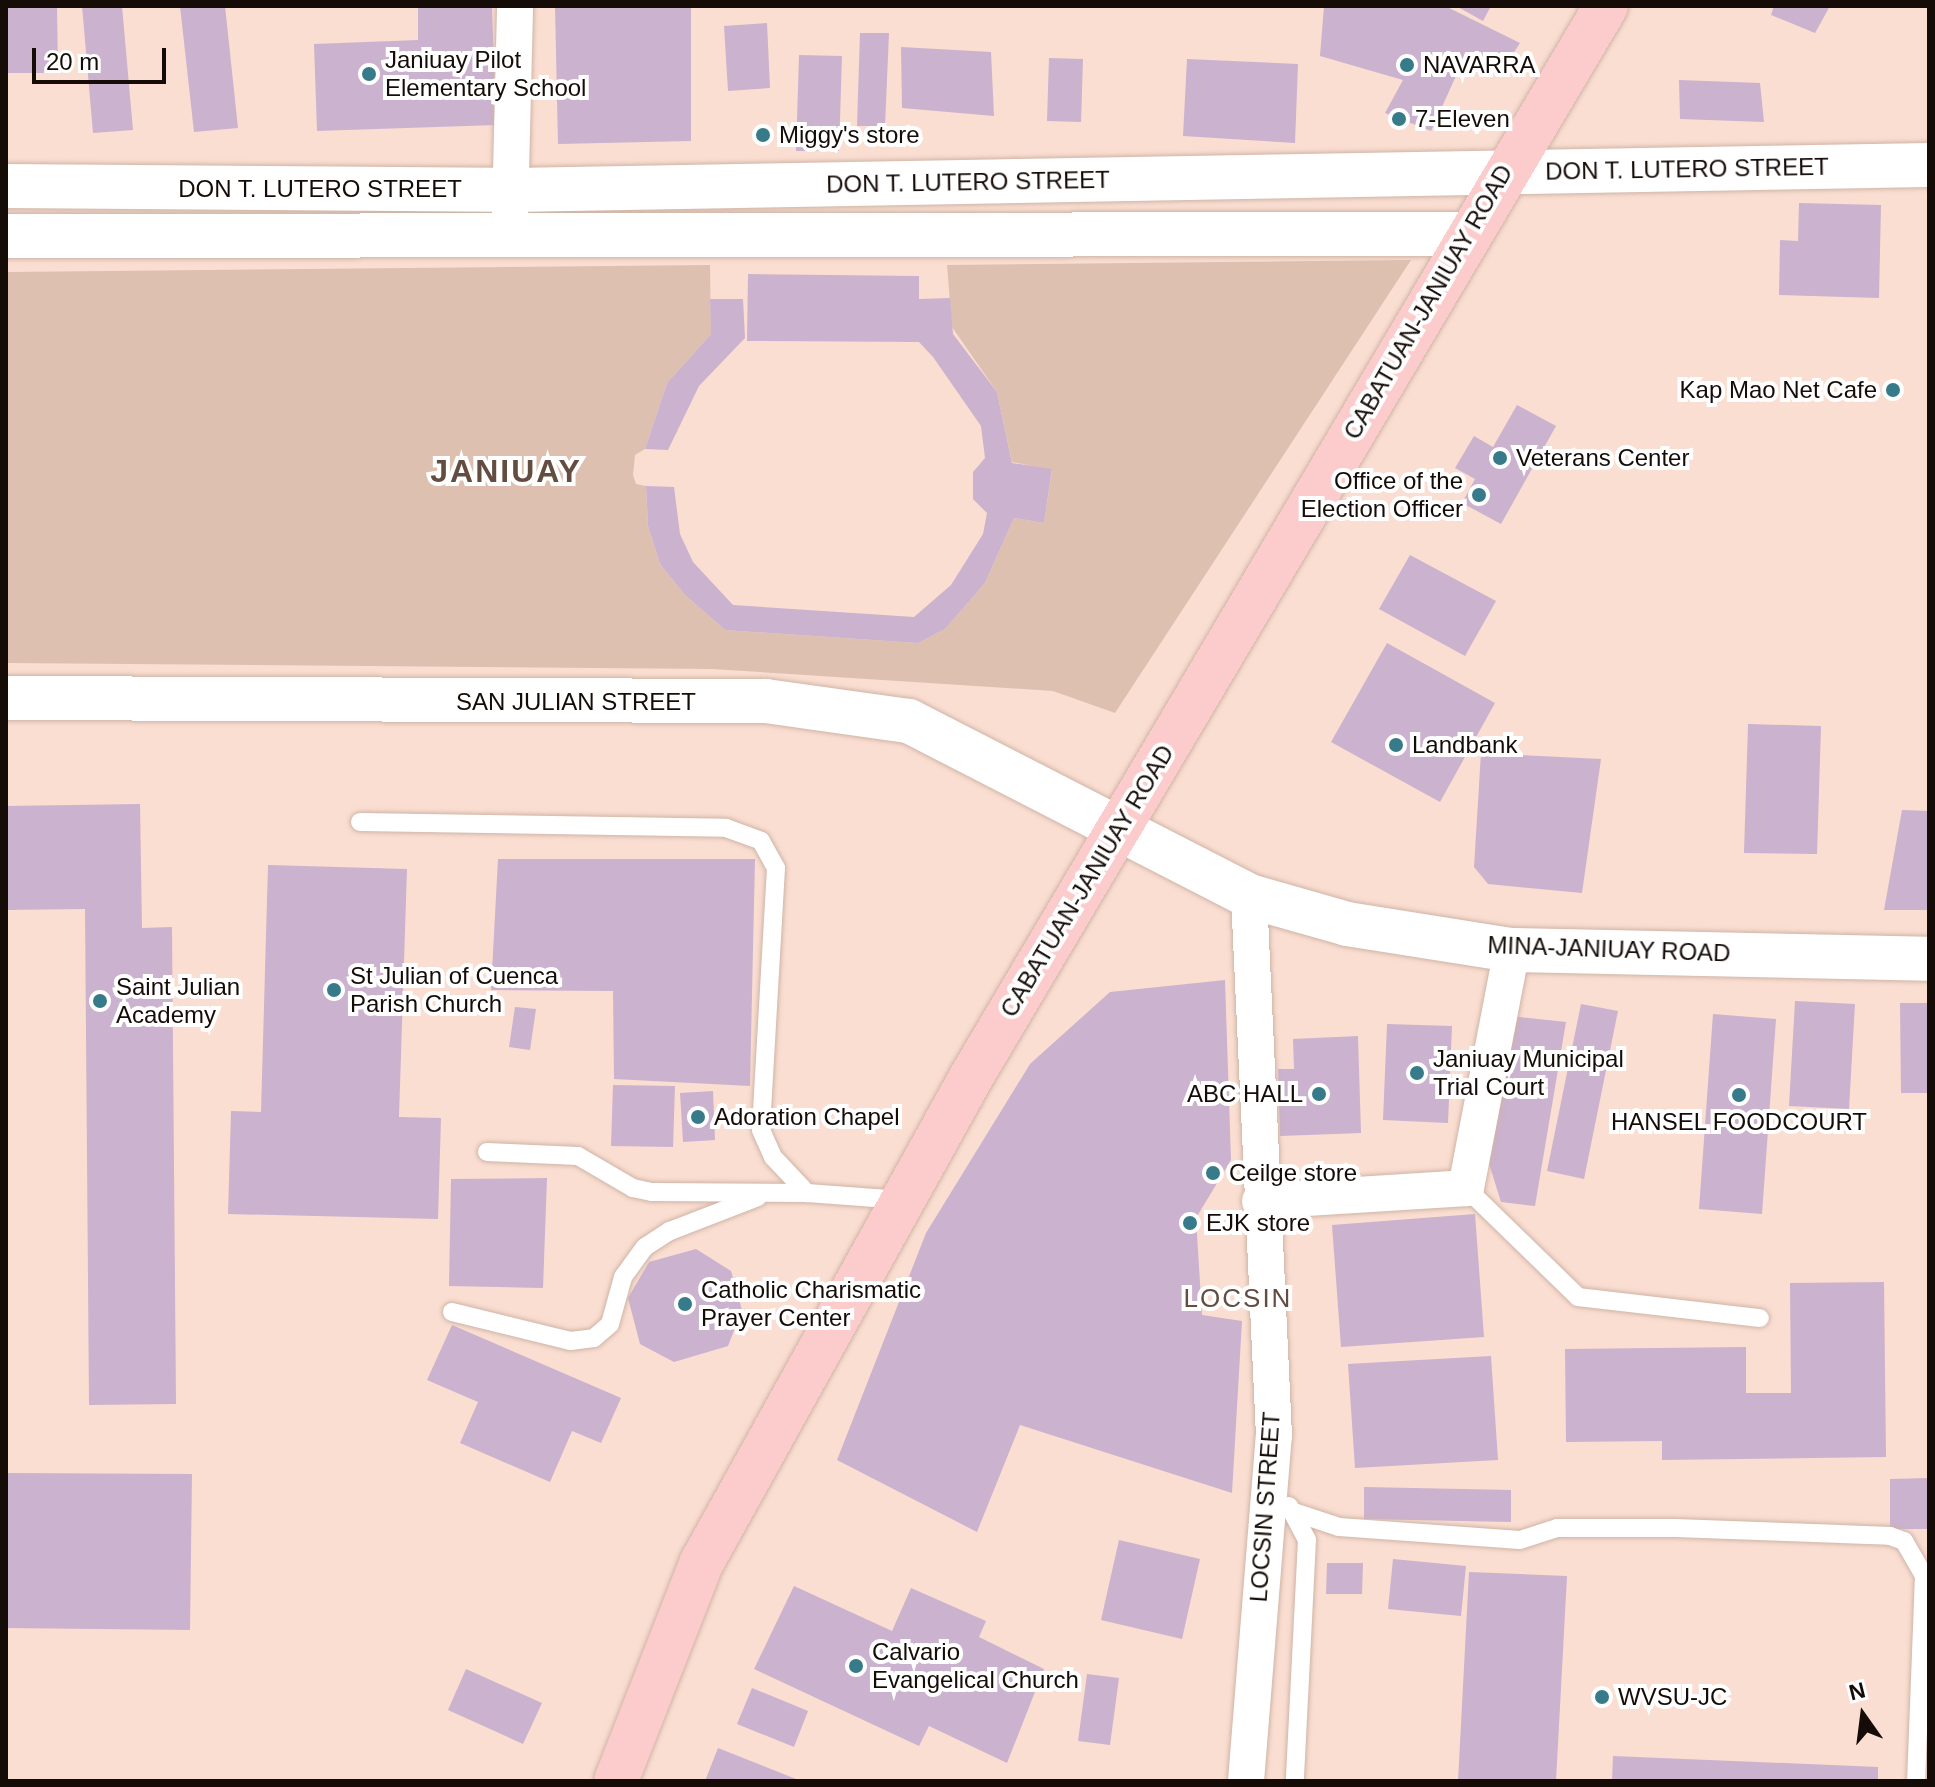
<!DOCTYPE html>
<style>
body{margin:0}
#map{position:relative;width:1935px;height:1787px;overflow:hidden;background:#faded1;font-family:Helvetica,sans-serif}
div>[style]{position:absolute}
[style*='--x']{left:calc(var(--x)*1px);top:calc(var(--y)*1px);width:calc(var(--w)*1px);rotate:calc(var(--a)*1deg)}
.green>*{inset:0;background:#dec0b1}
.building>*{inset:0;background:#cbb2ce}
.roads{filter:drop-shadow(0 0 2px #cfb4a7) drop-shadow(0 0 2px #cfb4a7)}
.lane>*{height:18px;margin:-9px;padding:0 9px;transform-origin:9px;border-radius:9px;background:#fff}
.street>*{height:36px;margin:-18px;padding:0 18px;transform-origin:18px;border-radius:18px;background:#fff}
.secondary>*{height:44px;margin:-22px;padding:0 22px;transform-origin:22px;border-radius:22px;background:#fff}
.primary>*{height:44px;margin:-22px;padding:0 22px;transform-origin:22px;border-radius:22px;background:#fbcccb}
.dots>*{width:22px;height:22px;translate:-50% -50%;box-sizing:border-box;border:4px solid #fff;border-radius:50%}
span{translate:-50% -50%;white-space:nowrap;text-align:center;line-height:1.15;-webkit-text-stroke:8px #fff;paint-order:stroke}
.poi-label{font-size:24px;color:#150c08}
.left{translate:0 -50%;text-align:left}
.right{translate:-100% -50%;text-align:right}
.street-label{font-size:24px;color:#150c08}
.neighbourhood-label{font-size:26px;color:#634c40;letter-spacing:2px}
.district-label{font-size:32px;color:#634c40;font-weight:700;letter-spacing:2px}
.frame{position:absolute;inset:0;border:8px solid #150c08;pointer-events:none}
.north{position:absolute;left:1823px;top:1675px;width:80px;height:80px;-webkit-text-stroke:6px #fff;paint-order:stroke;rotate:346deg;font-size:22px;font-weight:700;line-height:32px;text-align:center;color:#150c08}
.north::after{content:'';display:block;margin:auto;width:28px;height:36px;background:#150c08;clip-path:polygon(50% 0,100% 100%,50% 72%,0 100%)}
.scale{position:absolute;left:32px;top:48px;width:134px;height:36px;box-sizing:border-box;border:4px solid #150c08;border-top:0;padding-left:10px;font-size:24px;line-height:28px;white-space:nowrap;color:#150c08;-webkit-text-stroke:6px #fff;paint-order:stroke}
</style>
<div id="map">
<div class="green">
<i style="clip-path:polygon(1411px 260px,1115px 713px,1053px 691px,712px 669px,6px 663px,6px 272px,710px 265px,711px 334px,667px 383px,645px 449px,635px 455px,633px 475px,636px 484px,646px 486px,648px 526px,660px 564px,685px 595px,725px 630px,918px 643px,945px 629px,985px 583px,1014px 518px,1044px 523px,1052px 470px,1012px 462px,997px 392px,952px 327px,947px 265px)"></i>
</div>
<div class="building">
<i style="clip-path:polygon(6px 6px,57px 6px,58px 73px,6px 73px)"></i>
<i style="clip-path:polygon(82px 6px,122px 6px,133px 130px,93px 133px)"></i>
<i style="clip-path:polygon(180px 6px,225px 6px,238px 128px,194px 132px)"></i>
<i style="clip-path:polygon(453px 6px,492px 6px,496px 125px,317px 131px,314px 44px,418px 40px,418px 7px)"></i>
<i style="clip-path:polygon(555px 6px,691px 6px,691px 141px,558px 144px)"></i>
<i style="clip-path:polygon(1324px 6px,1445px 6px,1520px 43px,1500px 74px,1465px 56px,1431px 131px,1385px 113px,1403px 80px,1320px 56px)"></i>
<i style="clip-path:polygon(1456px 6px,1491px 6px,1483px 21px)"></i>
<i style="clip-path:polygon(1774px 6px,1830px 6px,1815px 33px,1771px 15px)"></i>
<i style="clip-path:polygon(767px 23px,770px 88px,728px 91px,724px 26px)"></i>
<i style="clip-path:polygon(860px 33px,889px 33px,885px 126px,857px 126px)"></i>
<i style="clip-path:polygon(901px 47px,991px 52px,994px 116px,902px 108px)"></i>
<i style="clip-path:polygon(799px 55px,842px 56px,839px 151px,796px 151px)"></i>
<i style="clip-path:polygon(1049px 58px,1083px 59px,1081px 122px,1047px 121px)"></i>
<i style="clip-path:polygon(1187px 59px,1298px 64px,1295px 143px,1183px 136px)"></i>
<i style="clip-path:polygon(1679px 80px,1760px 83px,1764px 122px,1680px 119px)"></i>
<i style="clip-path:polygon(1799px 203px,1881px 205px,1879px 298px,1779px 295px,1780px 240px,1798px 241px)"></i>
<i style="clip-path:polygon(748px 274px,919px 276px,919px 299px,950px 298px,953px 334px,997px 392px,1012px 463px,1052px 469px,1044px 523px,1014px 518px,985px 583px,945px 629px,918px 643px,725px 630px,685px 595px,660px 564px,648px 526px,646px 486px,674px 487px,680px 534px,693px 562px,733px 605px,914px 617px,951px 585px,983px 534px,987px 513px,973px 499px,973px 472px,985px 458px,981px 426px,933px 357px,919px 342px,747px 341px)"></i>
<i style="clip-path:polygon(710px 299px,743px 299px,745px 338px,699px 386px,668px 450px,645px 449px,667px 383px,711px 334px)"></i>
<i style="clip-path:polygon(1517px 405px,1556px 426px,1501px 524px,1462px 503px,1475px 479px,1455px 468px,1474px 436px,1493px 447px)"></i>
<i style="clip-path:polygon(1410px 555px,1496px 601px,1465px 656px,1379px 609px)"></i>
<i style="clip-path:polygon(1387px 643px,1495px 703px,1440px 802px,1331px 742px)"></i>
<i style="clip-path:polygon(1748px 724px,1821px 726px,1817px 854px,1744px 853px)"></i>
<i style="clip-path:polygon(1481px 753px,1601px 759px,1582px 893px,1488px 884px,1474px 867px)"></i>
<i style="clip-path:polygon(140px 804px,142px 928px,172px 927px,176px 1404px,89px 1405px,85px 909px,6px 910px,6px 806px)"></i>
<i style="clip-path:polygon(1902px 810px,1929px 811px,1929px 910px,1884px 910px)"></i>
<i style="clip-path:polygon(498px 859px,755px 859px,750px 1086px,614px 1079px,613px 991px,491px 990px)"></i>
<i style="clip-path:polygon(268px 865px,407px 869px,399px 1117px,441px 1118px,438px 1219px,228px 1214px,231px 1111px,261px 1112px)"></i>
<i style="clip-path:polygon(1225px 980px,1231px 1160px,1196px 1218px,1202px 1315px,1242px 1321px,1232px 1493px,1020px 1425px,977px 1532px,837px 1460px,926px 1233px,1030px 1064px,1110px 992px)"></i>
<i style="clip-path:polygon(1795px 1001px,1855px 1004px,1849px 1109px,1789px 1106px)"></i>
<i style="clip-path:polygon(1900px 1003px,1929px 1003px,1929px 1093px,1901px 1093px)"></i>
<i style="clip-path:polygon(1581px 1004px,1618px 1011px,1584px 1179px,1547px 1171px)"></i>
<i style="clip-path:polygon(515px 1007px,536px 1009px,530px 1050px,509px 1047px)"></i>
<i style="clip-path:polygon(1713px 1014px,1776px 1019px,1762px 1214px,1699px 1209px)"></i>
<i style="clip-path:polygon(1511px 1016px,1566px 1022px,1535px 1206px,1501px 1202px,1487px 1157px)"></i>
<i style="clip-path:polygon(1387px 1024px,1452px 1026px,1448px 1123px,1383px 1120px)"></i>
<i style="clip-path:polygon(1358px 1036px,1361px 1133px,1280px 1136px,1278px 1069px,1294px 1069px,1293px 1039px)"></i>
<i style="clip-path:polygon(613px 1085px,675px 1086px,673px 1147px,611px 1146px)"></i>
<i style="clip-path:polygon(713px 1091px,715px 1140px,683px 1142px,680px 1093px)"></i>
<i style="clip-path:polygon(547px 1178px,543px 1288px,449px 1286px,451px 1179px)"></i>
<i style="clip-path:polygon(1475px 1214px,1484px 1337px,1341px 1347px,1332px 1225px)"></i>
<i style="clip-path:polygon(696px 1249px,731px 1271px,742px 1310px,728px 1346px,674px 1362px,640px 1344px,628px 1298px,649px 1262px)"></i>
<i style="clip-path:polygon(1884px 1282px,1886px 1457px,1662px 1460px,1662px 1441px,1566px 1442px,1565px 1349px,1746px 1347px,1746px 1393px,1791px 1393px,1790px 1283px)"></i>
<i style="clip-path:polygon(452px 1325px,621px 1398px,601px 1443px,572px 1431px,550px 1482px,460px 1443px,478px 1402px,427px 1380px)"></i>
<i style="clip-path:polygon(1491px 1356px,1498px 1460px,1355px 1468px,1348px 1364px)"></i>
<i style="clip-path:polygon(6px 1473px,192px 1474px,190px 1630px,6px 1628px)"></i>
<i style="clip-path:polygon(1929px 1478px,1929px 1529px,1890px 1529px,1890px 1479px)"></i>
<i style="clip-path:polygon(1364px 1487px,1511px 1490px,1511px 1522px,1364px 1519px)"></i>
<i style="clip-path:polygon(1119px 1540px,1200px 1559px,1182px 1639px,1101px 1620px)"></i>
<i style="clip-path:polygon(1393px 1559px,1466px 1566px,1461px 1616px,1388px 1609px)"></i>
<i style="clip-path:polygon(1327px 1563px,1363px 1563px,1362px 1594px,1326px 1594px)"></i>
<i style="clip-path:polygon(1469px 1572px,1567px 1576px,1556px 1781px,1458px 1781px)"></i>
<i style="clip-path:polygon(794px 1586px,892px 1631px,911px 1588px,986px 1621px,979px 1637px,1044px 1669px,1007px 1763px,929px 1726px,919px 1746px,754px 1669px)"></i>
<i style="clip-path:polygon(466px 1669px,542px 1703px,523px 1744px,448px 1710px)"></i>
<i style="clip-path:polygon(1087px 1674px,1119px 1678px,1110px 1745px,1078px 1741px)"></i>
<i style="clip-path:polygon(752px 1688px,808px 1711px,794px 1747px,737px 1724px)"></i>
<i style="clip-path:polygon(718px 1748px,801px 1781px,705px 1781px)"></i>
<i style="clip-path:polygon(1613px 1756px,1878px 1767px,1878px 1781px,1612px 1781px)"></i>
</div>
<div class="roads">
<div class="lane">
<i style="--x:360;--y:822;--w:366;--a:0.9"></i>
<i style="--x:726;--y:828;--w:37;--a:20"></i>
<i style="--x:761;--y:841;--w:31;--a:61"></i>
<i style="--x:776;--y:868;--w:262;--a:93.3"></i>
<i style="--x:761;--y:1130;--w:30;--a:66"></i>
<i style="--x:773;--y:1157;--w:50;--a:46.6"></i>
<i style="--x:487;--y:1152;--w:91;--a:2.5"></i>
<i style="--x:578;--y:1156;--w:64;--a:30.2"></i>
<i style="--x:633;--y:1188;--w:19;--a:12"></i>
<i style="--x:652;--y:1192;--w:155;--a:0.4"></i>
<i style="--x:807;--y:1193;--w:95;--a:4.2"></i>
<i style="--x:1466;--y:1188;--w:156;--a:44.2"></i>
<i style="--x:1578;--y:1297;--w:183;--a:6.6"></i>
<i style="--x:452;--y:1312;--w:122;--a:13.8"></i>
<i style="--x:570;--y:1341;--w:24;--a:-7"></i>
<i style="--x:594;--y:1338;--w:21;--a:-41"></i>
<i style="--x:610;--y:1324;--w:49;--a:-74.5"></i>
<i style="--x:623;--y:1277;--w:37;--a:-54"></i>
<i style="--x:645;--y:1247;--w:30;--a:-33"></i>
<i style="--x:670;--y:1231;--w:94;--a:-21.1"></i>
<i style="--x:1289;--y:1506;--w:38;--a:62"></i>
<i style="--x:1307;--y:1540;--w:241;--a:92.9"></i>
<i style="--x:1294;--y:1512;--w:47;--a:18.4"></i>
<i style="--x:1339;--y:1527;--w:181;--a:4.1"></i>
<i style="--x:1520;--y:1540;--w:39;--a:-18"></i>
<i style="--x:1557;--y:1528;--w:118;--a:0"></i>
<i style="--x:1675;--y:1528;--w:215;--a:2.1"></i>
<i style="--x:1890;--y:1536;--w:15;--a:20"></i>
<i style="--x:1904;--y:1541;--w:39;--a:60"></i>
<i style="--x:1924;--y:1575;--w:206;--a:92.2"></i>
</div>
<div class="street">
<i style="--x:510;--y:214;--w:208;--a:-88.6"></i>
<i style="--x:1260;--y:1201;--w:206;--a:-3.6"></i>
<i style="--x:1466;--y:1188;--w:242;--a:-79.1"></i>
<i style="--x:1246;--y:1781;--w:346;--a:-85.4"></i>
<i style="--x:1274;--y:1436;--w:541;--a:-92.65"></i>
</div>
<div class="secondary">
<i style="--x:6;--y:186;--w:507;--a:0.45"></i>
<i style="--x:513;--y:190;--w:1416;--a:-1.01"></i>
<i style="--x:6;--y:236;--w:1461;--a:-0.08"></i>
<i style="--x:6;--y:698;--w:760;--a:0.23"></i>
<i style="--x:766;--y:701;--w:144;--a:8"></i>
<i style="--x:909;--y:721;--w:382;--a:27.2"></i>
<i style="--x:1249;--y:896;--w:102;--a:15.9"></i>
<i style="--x:1347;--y:924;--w:167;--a:9"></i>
<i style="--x:1512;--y:950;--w:417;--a:1.2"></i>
</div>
<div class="primary">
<i style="--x:616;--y:1781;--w:235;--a:-68.6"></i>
<i style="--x:702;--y:1562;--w:558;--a:-60.96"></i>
<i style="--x:973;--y:1074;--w:1241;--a:-59.34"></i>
</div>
</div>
<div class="dots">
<i style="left:1407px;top:65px;background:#377a8a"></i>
<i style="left:369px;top:74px;background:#377a8a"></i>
<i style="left:1399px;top:119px;background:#377a8a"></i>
<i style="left:763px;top:135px;background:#377a8a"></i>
<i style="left:1893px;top:390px;background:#377a8a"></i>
<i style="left:1500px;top:458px;background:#377a8a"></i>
<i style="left:1479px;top:495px;background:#377a8a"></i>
<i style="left:1396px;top:745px;background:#377a8a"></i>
<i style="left:334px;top:990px;background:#377a8a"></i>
<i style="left:100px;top:1001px;background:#377a8a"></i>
<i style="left:1417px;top:1073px;background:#377a8a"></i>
<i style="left:1319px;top:1094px;background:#377a8a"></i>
<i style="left:1739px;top:1095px;background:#377a8a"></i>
<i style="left:698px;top:1117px;background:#377a8a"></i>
<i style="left:1213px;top:1173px;background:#377a8a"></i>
<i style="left:1190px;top:1223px;background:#377a8a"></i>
<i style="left:685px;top:1304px;background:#377a8a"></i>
<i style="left:856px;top:1666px;background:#377a8a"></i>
<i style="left:1602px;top:1697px;background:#377a8a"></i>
</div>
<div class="poi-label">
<span class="left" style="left:385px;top:74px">Janiuay Pilot<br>Elementary School</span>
<span class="left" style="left:1423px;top:65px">NAVARRA</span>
<span class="left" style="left:1415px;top:119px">7-Eleven</span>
<span class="left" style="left:779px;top:135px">Miggy's store</span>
<span class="right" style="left:1877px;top:390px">Kap Mao Net Cafe</span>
<span class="left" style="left:1516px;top:458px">Veterans Center</span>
<span class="right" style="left:1463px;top:495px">Office of the<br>Election Officer</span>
<span class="left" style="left:1412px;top:745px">Landbank</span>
<span class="left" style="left:350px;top:990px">St Julian of Cuenca<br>Parish Church</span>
<span class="left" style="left:116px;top:1001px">Saint Julian<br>Academy</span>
<span class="left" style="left:1433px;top:1073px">Janiuay Municipal<br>Trial Court</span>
<span class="right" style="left:1303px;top:1094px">ABC HALL</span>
<span class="left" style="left:714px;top:1117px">Adoration Chapel</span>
<span style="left:1739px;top:1122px">HANSEL FOODCOURT</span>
<span class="left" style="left:1229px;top:1173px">Ceilge store</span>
<span class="left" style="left:1206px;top:1223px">EJK store</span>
<span class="left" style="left:701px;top:1304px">Catholic Charismatic<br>Prayer Center</span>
<span class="left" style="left:872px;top:1666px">Calvario<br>Evangelical Church</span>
<span class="left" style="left:1618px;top:1697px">WVSU-JC</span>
</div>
<div class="street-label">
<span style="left:1687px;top:169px;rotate:-1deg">DON T. LUTERO STREET</span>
<span style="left:968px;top:182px;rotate:-1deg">DON T. LUTERO STREET</span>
<span style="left:320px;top:189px">DON T. LUTERO STREET</span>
<span style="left:1428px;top:302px;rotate:-60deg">CABATUAN-JANIUAY ROAD</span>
<span style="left:576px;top:702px">SAN JULIAN STREET</span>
<span style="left:1087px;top:881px;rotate:-59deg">CABATUAN-JANIUAY ROAD</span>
<span style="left:1609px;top:949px;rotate:2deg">MINA-JANIUAY ROAD</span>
<span style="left:1265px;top:1507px;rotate:-86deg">LOCSIN STREET</span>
</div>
<div class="neighbourhood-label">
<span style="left:1238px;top:1299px">LOCSIN</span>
</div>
<div class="district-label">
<span style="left:506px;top:471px">JANIUAY</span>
</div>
<div class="frame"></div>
<div class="north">N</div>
<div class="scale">20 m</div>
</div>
